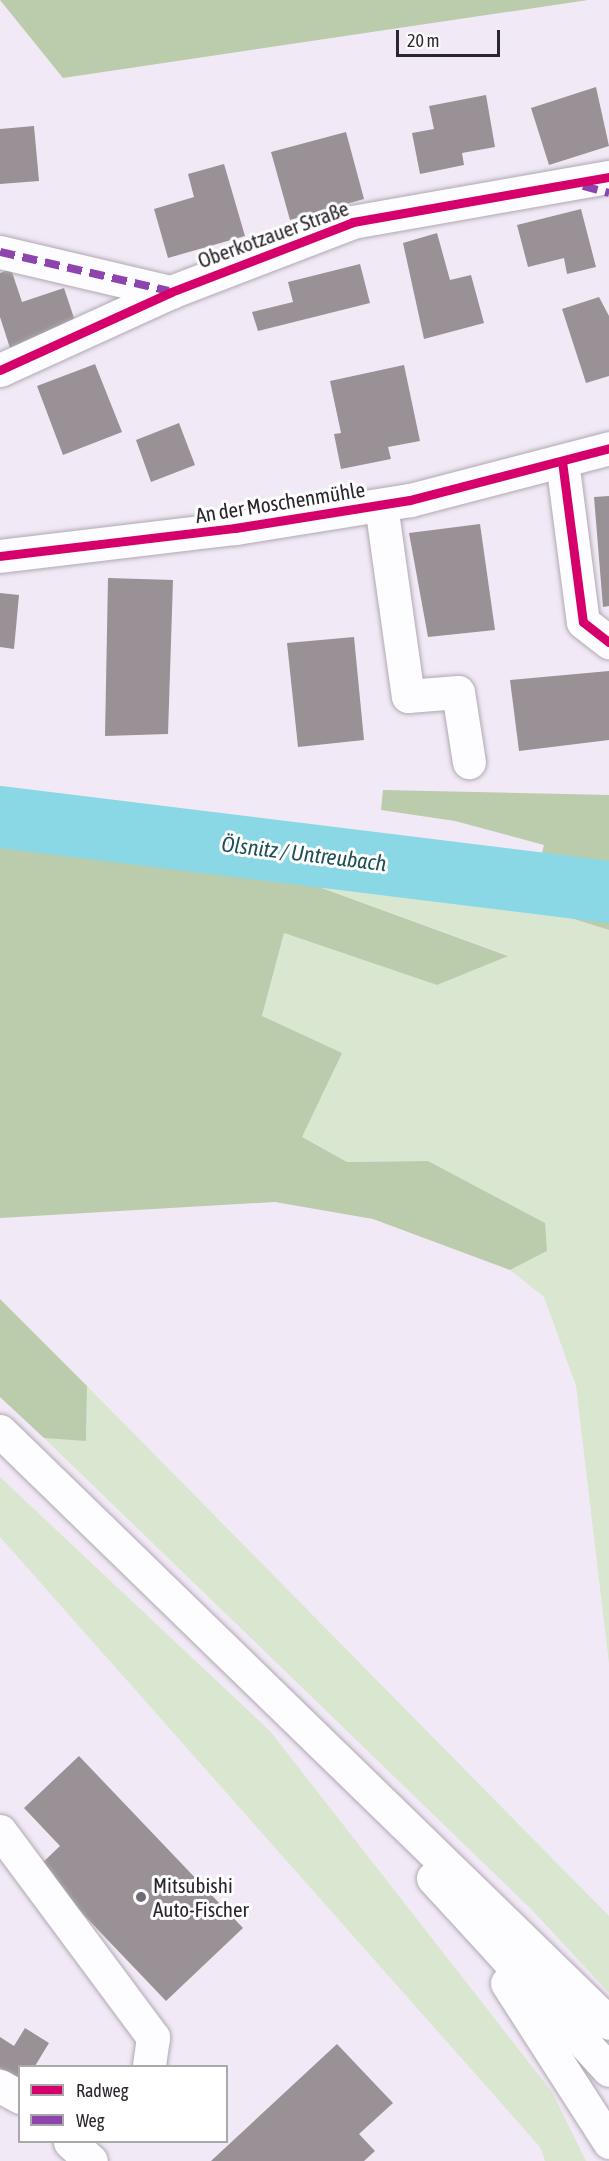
<!DOCTYPE html>
<meta charset="utf-8">
<style>
body{margin:0}
#map{position:relative;width:609px;height:2161px;overflow:hidden;background:#f2e9f6;font-family:"Asap Condensed",sans-serif}
div>[style]{position:absolute}
[style*='--x']{left:calc(var(--x)*1px);top:calc(var(--y)*1px);width:calc(var(--w)*1px);rotate:calc(var(--a)*1deg)}
.green>*{inset:0;background:#dae7d0}
.forest>*{inset:0;background:#baccab}
.river>*{height:62px;margin:-31px;padding:0 31px;transform-origin:31px;border-radius:31px;background:#8ad8e5}
.building>*{inset:0;background:#9a9196}
.roads{filter:drop-shadow(0 0 2px #b0a9b2) drop-shadow(0 0 2px #b0a9b2)}
.minor>*{height:33px;margin:-16.5px;padding:0 16.5px;transform-origin:16.5px;border-radius:16.5px;background:#fdfcfe}
.highway>*{height:33px;margin:-16.5px;padding:0 16.5px;transform-origin:16.5px;border-radius:16.5px;background:#fdfcfe}
.quiet>*{height:8px;margin-top:-4px;transform-origin:0;background:repeating-linear-gradient(90deg,#8e44ad 0 15px,transparent 0 23px)}
.cycleway>*{height:9px;margin:-4.5px;padding:0 4.5px;transform-origin:4.5px;border-radius:4.5px;background:#d6006c}
.dots>*{width:16px;height:16px;translate:-50% -50%;box-sizing:border-box;border:3px solid #fff;border-radius:50%}
span{translate:-50% -50%;white-space:nowrap;text-align:center;line-height:1.15;-webkit-text-stroke:6px #fff;paint-order:stroke}
.street-label{font-size:21px;color:#2b252e}
.poi-label{font-size:21px;color:#2b252e}
.left{translate:0 -50%;text-align:left}
.water-label{font-size:22px;color:#1d4f55;font-style:italic}
.legend{position:absolute;left:18px;top:2065px;width:210px;height:78px;box-sizing:border-box;background:#fff;border:2px solid #aaa8ab;margin:0;padding:8px 10px;list-style:none;font-size:18px;color:#2b252e}
.legend li{display:flex;align-items:center;gap:12px;height:30px}
.legend b{width:30px;border:2px solid #aaa8ab}
.scale{position:absolute;left:396px;top:30px;width:104px;height:27px;box-sizing:border-box;border:3px solid #2b252e;border-top:0;padding-left:8px;font-size:18px;line-height:21px;white-space:nowrap;color:#2b252e;-webkit-text-stroke:4px #fff;paint-order:stroke}
</style>
<div id="map">
<div class="green">
<i style="clip-path:polygon(289px 876px,529px 905px,609px 930px,609px 1664px,576px 1386px,544px 1297px,510px 1270px,547px 1251px,428px 1161px,347px 1162px,301px 1137px,262px 1017px,284px 933px,437px 985px,507px 955px)"></i>
<i style="clip-path:polygon(87px 1386px,609px 1916px,609px 1993px,530px 1908px,44px 1438px,86px 1440px)"></i>
<i style="clip-path:polygon(0 1477px,270px 1731px,552px 2092px,586px 2161px,545px 2161px,540px 2147px,0 1537px)"></i>
</div>
<div class="forest">
<i style="clip-path:polygon(0 0,588px 0,63px 78px)"></i>
<i style="clip-path:polygon(383px 790px,609px 795px,609px 930px,529px 905px,544px 845px,455px 821px,381px 810px)"></i>
<i style="clip-path:polygon(42px 845px,289px 876px,508px 956px,437px 985px,284px 933px,262px 1016px,342px 1053px,302px 1137px,347px 1162px,428px 1161px,545px 1223px,547px 1251px,510px 1270px,373px 1219px,275px 1202px,0 1218px,0 847px)"></i>
<i style="clip-path:polygon(0 1299px,87px 1386px,86px 1441px,44px 1438px,0 1397px)"></i>
</div>
<div class="river">
<i style="--x:0;--y:817;--w:614;--a:7.02"></i>
</div>
<div class="building">
<i style="clip-path:polygon(596px 87px,609px 146px,549px 165px,531px 108px)"></i>
<i style="clip-path:polygon(486px 95px,495px 147px,462px 153px,464px 165px,420px 174px,412px 133px,434px 129px,429px 106px)"></i>
<i style="clip-path:polygon(34px 126px,39px 181px,0 184px,0 129px)"></i>
<i style="clip-path:polygon(346px 132px,364px 199px,290px 220px,271px 152px)"></i>
<i style="clip-path:polygon(224px 164px,245px 236px,168px 258px,154px 209px,194px 197px,188px 174px)"></i>
<i style="clip-path:polygon(581px 209px,596px 267px,567px 274px,564px 258px,528px 267px,517px 225px)"></i>
<i style="clip-path:polygon(437px 233px,450px 280px,471px 275px,484px 323px,424px 339px,403px 243px)"></i>
<i style="clip-path:polygon(360px 264px,370px 303px,258px 331px,252px 312px,293px 302px,288px 282px)"></i>
<i style="clip-path:polygon(11px 269px,22px 302px,64px 288px,77px 327px,10px 348px,0 317px,0 273px)"></i>
<i style="clip-path:polygon(599px 297px,609px 316px,609px 376px,586px 383px,562px 309px)"></i>
<i style="clip-path:polygon(95px 364px,122px 432px,63px 455px,37px 386px)"></i>
<i style="clip-path:polygon(404px 365px,420px 441px,388px 447px,391px 459px,341px 469px,334px 434px,341px 433px,330px 381px)"></i>
<i style="clip-path:polygon(179px 423px,195px 465px,151px 482px,136px 440px)"></i>
<i style="clip-path:polygon(609px 496px,609px 606px,603px 607px,594px 497px)"></i>
<i style="clip-path:polygon(480px 524px,495px 630px,428px 637px,409px 533px)"></i>
<i style="clip-path:polygon(108px 578px,173px 580px,168px 734px,105px 736px)"></i>
<i style="clip-path:polygon(0 593px,19px 595px,14px 649px,0 647px)"></i>
<i style="clip-path:polygon(354px 637px,364px 740px,298px 747px,287px 643px)"></i>
<i style="clip-path:polygon(609px 671px,609px 740px,519px 751px,510px 680px)"></i>
<i style="clip-path:polygon(79px 1756px,243px 1928px,166px 2001px,38px 1867px,60px 1846px,24px 1808px)"></i>
<i style="clip-path:polygon(25px 2028px,49px 2043px,35px 2066px,20px 2066px,20px 2081px,0 2068px,0 2037px,14px 2046px)"></i>
<i style="clip-path:polygon(337px 2044px,393px 2103px,359px 2134px,375px 2151px,364px 2161px,211px 2161px)"></i>
</div>
<div class="roads">
<div class="minor">
<i style="--x:0;--y:252;--w:176;--a:13.2"></i>
<i style="--x:0;--y:370;--w:188;--a:-24.5"></i>
<i style="--x:171;--y:292;--w:195;--a:-21"></i>
<i style="--x:353;--y:222;--w:260;--a:-10"></i>
<i style="--x:562;--y:461;--w:162;--a:82.6"></i>
<i style="--x:583;--y:622;--w:33;--a:38"></i>
<i style="--x:381;--y:505;--w:193;--a:82"></i>
<i style="--x:408;--y:696;--w:50;--a:-4.6"></i>
<i style="--x:458;--y:692;--w:71;--a:81.1"></i>
<i style="--x:0;--y:556;--w:237;--a:-6.8"></i>
<i style="--x:235;--y:528;--w:177;--a:-9.1"></i>
<i style="--x:410;--y:500;--w:206;--a:-14.6"></i>
<i style="--x:0;--y:1831;--w:257;--a:53.4"></i>
<i style="--x:153;--y:2037;--w:29;--a:98"></i>
<i style="--x:0;--y:2086;--w:23;--a:29"></i>
<i style="--x:70;--y:2142;--w:28;--a:42"></i>
</div>
<div class="highway">
<i style="--x:0;--y:1431;--w:849;--a:44.19"></i>
<i style="--x:433;--y:1878;--w:260;--a:47.5"></i>
<i style="--x:507;--y:1983;--w:189;--a:57.3"></i>
</div>
</div>
<div class="quiet">
<i style="--x:583;--y:186;--w:27;--a:15"></i>
<i style="--x:0;--y:252;--w:173;--a:13"></i>
</div>
<div class="cycleway">
<i style="--x:0;--y:370;--w:188;--a:-24.5"></i>
<i style="--x:171;--y:292;--w:195;--a:-21"></i>
<i style="--x:353;--y:222;--w:260;--a:-10"></i>
<i style="--x:562;--y:461;--w:162;--a:82.6"></i>
<i style="--x:583;--y:622;--w:33;--a:38"></i>
<i style="--x:0;--y:556;--w:237;--a:-6.8"></i>
<i style="--x:235;--y:528;--w:177;--a:-9.1"></i>
<i style="--x:410;--y:500;--w:206;--a:-14.6"></i>
</div>
<div class="dots">
<i style="left:141px;top:1897px;background:#716a74"></i>
</div>
<div class="street-label">
<span style="left:273px;top:234px;rotate:-20deg">Oberkotzauer Straße</span>
<span style="left:280px;top:502px;rotate:-9deg">An der Moschenmühle</span>
</div>
<div class="poi-label">
<span class="left" style="left:153px;top:1897px">Mitsubishi<br>Auto-Fischer</span>
</div>
<div class="water-label">
<span style="left:304px;top:854px;rotate:7deg">Ölsnitz / Untreubach</span>
</div>
<ul class="legend">
<li><b style="height:8px;background:#d6006c"></b>Radweg</li>
<li><b style="height:8px;background:#8e44ad"></b>Weg</li>
</ul>
<div class="scale">20 m</div>
</div>
